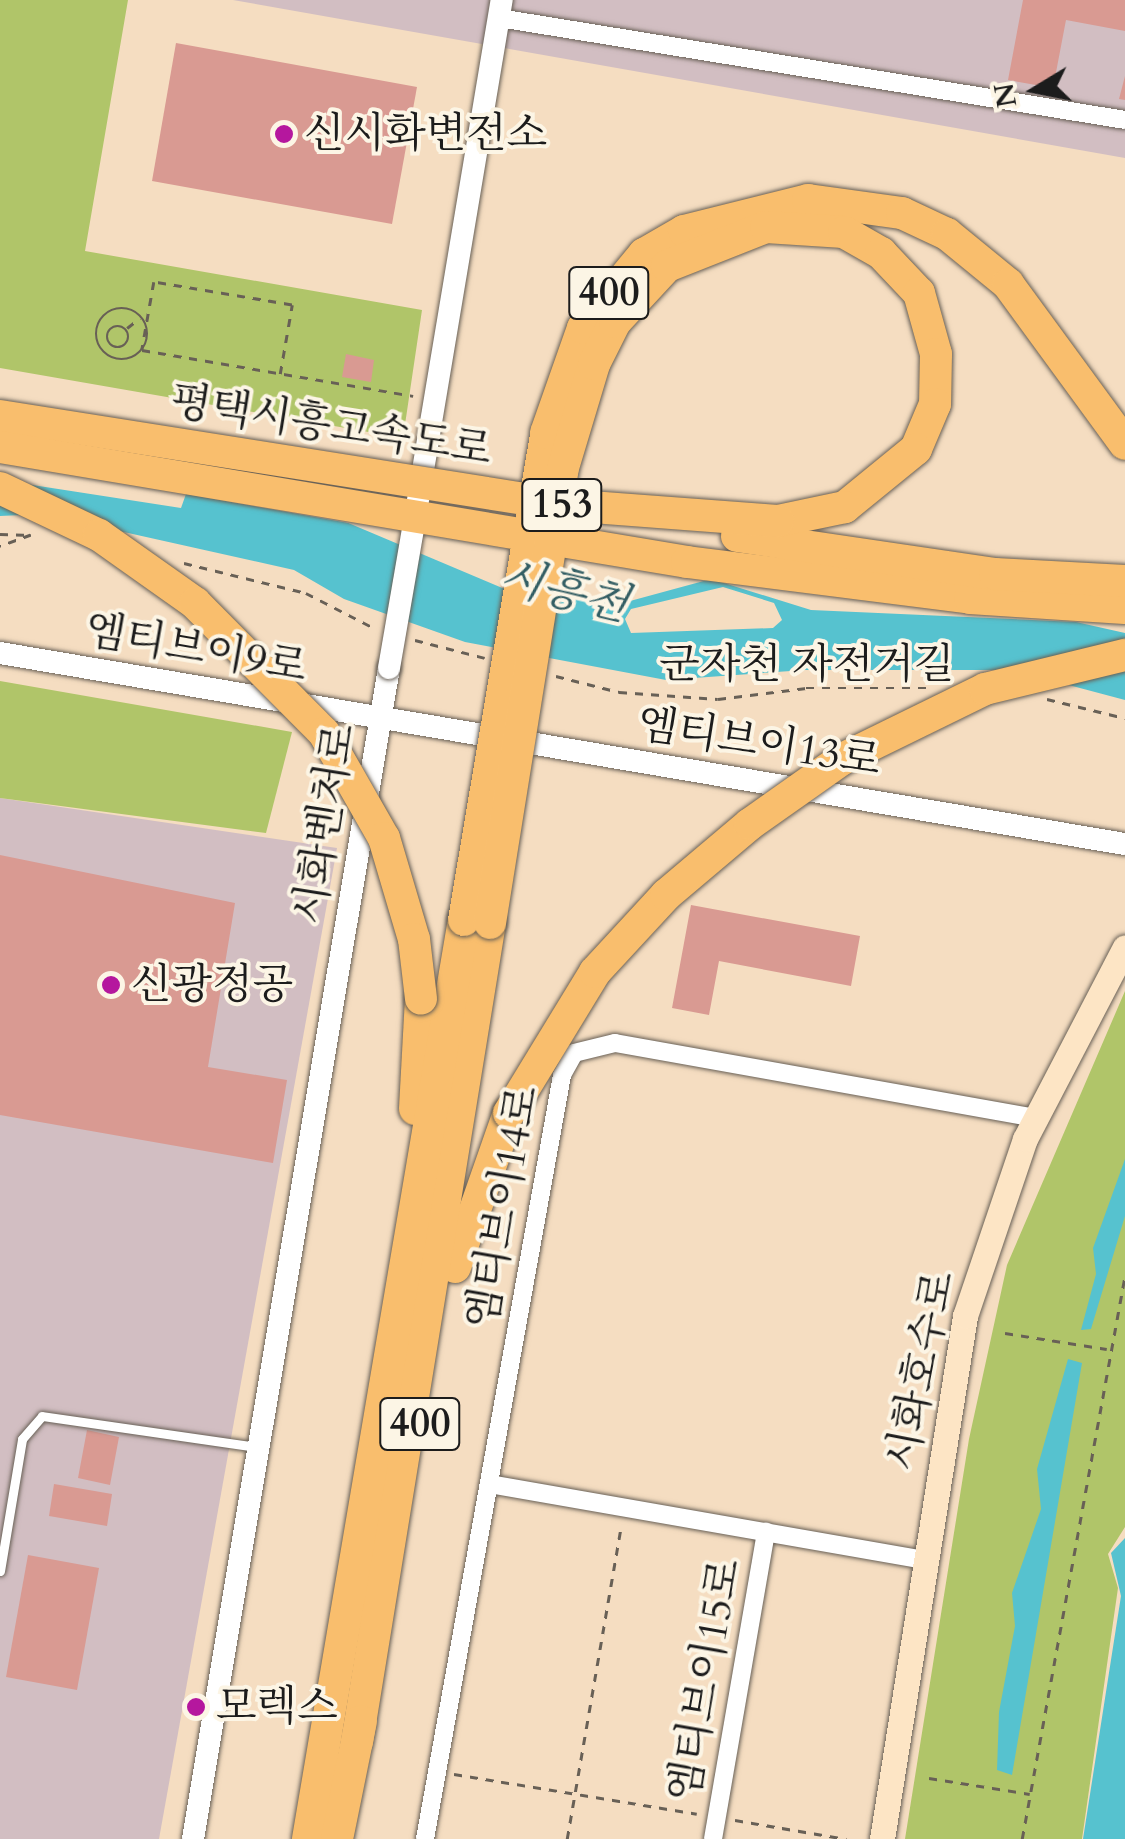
<!DOCTYPE html>
<meta charset="utf-8">
<style>
body{margin:0}
#map{position:relative;width:1125px;height:1839px;overflow:hidden;background:#f5ddc1;font-family:Cardo,"Noto Serif KR",serif}
div>[style]{position:absolute}
[style*='--x']{left:calc(var(--x)*1px);top:calc(var(--y)*1px);width:calc(var(--w)*1px);rotate:calc(var(--a)*1deg)}
.industrial>*{inset:0;background:#d2bec2}
.green>*{inset:0;background:#b0c569}
.water>*{inset:0;background:#56c2cf}
.pier>*{inset:0;background:#f5ddc1}
.building>*{inset:0;background:#d99a92}
.path>*{height:2.5px;margin-top:-1.25px;transform-origin:0;background:repeating-linear-gradient(90deg,#686056 0 8px,transparent 0 16px)}
.path>.ring{margin:-1.25px;padding:0;box-sizing:content-box;background:none;border:2.5px solid #686056;border-radius:50%}
.roads{filter:drop-shadow(0 0 2px #686056) drop-shadow(0 0 2px #686056)}
.service>*{height:9px;margin:-4.5px;padding:0 4.5px;transform-origin:4.5px;border-radius:4.5px;background:#fff}
.minor>*{height:18px;margin:-9px;padding:0 9px;transform-origin:9px;border-radius:9px;background:#fff}
.tertiary>*{height:22px;margin:-11px;padding:0 11px;transform-origin:11px;border-radius:11px;background:#fff}
.secondary>*{height:25px;margin:-12.5px;padding:0 12.5px;transform-origin:12.5px;border-radius:12.5px;background:#fde5c5}
.motorway>*{height:32px;margin:-16px;padding:0 16px;transform-origin:16px;border-radius:16px;background:#f9be6d}
.bridges{filter:drop-shadow(0 0 2px #686056) drop-shadow(0 0 2px #686056)}
.tertiary-bridge>*{height:22px;margin:-11px;padding:0 11px;transform-origin:11px;border-radius:11px;background:#fff}
.motorway-bridge>*{height:32px;margin:-16px;padding:0 16px;transform-origin:16px;border-radius:16px;background:#f9be6d}
.dots>*{width:28px;height:28px;translate:-50% -50%;box-sizing:border-box;border:5px solid #fcf5e5;border-radius:50%}
span{translate:-50% -50%;white-space:nowrap;text-align:center;line-height:1.15;-webkit-text-stroke:8px #fcf5e5;paint-order:stroke}
.shield-label span{padding:2px 8px;background:#fcf5e5;border:2px solid;border-radius:8px;-webkit-text-stroke-width:0}
.shield-label{font-size:40px;color:#1c1c1c;font-weight:700}
.poi-label{font-size:42px;color:#1c1c1c}
.left{translate:0 -50%;text-align:left}
.street-label{font-size:42px;color:#1c1c1c}
.water-label{font-size:45px;color:#335e64;font-style:italic}
.north{position:absolute;left:985px;top:40px;width:100px;height:100px;-webkit-text-stroke:8px #fcf5e5;paint-order:stroke;rotate:260deg;font-size:28px;font-weight:700;line-height:40px;text-align:center;color:#1c1c1c}
.north::after{content:'';display:block;margin:auto;width:35px;height:45px;background:#1c1c1c;clip-path:polygon(50% 0,100% 100%,50% 72%,0 100%)}
</style>
<div id="map">
<div class="industrial">
<i style="clip-path:polygon(233px 0,1125px 0,1125px 158px)"></i>
<i style="clip-path:polygon(0 798px,337px 848px,159px 1839px,0 1839px)"></i>
</div>
<div class="green">
<i style="clip-path:polygon(0 0,128px 0,85px 251px,422px 310px,403px 438px,0 368px)"></i>
<i style="clip-path:polygon(0 681px,292px 732px,266px 833px,0 798px)"></i>
<i style="clip-path:polygon(1125px 991px,1125px 1527px,1108px 1554px,1118px 1588px,1082px 1839px,905px 1839px,969px 1439px,1007px 1265px)"></i>
</div>
<div class="water">
<i style="clip-path:polygon(evenodd,0 455px,275px 492px,514px 593px,619px 604px,711px 579px,811px 610px,1076px 622px,1125px 633px,1125px 700px,1012px 670px,805px 670px,666px 680px,465px 642px,344px 599px,294px 570px,43px 514px,0 516px,0 455px,723px 587px,774px 603px,782px 620px,773px 628px,631px 633px,625px 619px,631px 609px,723px 587px)"></i>
<i style="clip-path:polygon(1125px 1159px,1125px 1216px,1091px 1329px,1081px 1330px,1096px 1274px,1093px 1248px)"></i>
<i style="clip-path:polygon(1068px 1359px,1082px 1363px,1012px 1775px,997px 1770px,999px 1712px,1015px 1626px,1012px 1593px,1041px 1509px,1037px 1469px)"></i>
<i style="clip-path:polygon(1125px 1538px,1125px 1839px,1083px 1839px,1121px 1596px,1111px 1553px)"></i>
</div>
<div class="pier">
<i style="clip-path:polygon(0 450px,277px 487px,371px 527px,186px 494px,181px 508px,0 480px)"></i>
</div>
<div class="building">
<i style="clip-path:polygon(1023px 0,1125px 0,1125px 31px,1066px 20px,1053px 88px,1008px 80px)"></i>
<i style="clip-path:polygon(176px 43px,417px 87px,392px 224px,152px 181px)"></i>
<i style="clip-path:polygon(1125px 76px,1125px 100px,1119px 99px)"></i>
<i style="clip-path:polygon(346px 354px,374px 360px,371px 382px,342px 377px)"></i>
<i style="clip-path:polygon(0 855px,235px 903px,208px 1067px,287px 1080px,273px 1163px,0 1115px)"></i>
<i style="clip-path:polygon(691px 905px,860px 936px,851px 986px,719px 961px,709px 1015px,672px 1008px)"></i>
<i style="clip-path:polygon(87px 1430px,119px 1437px,110px 1485px,78px 1478px)"></i>
<i style="clip-path:polygon(54px 1484px,112px 1494px,107px 1526px,49px 1516px)"></i>
<i style="clip-path:polygon(28px 1555px,99px 1568px,77px 1690px,6px 1677px)"></i>
</div>
<div class="path">
<i class="ring" style="left:96px;top:308px;width:49.5px;height:49.5px"></i>
<i class="ring" style="left:107px;top:326px;width:19.5px;height:19.5px"></i>
<i style="--x:127;--y:328;--w:16;--a:-38"></i>
<i style="--x:280;--y:374;--w:70;--a:-80.1"></i>
<i style="--x:292;--y:305;--w:140;--a:-170.5"></i>
<i style="--x:154;--y:282;--w:69;--a:100"></i>
<i style="--x:142;--y:350;--w:275;--a:9.6"></i>
<i style="--x:0;--y:534;--w:31;--a:2"></i>
<i style="--x:31;--y:535;--w:33;--a:160"></i>
<i style="--x:184;--y:563;--w:126;--a:13.8"></i>
<i style="--x:306;--y:593;--w:76;--a:27.2"></i>
<i style="--x:415;--y:640;--w:72;--a:14.4"></i>
<i style="--x:556;--y:676;--w:65;--a:14.3"></i>
<i style="--x:619;--y:692;--w:99;--a:4"></i>
<i style="--x:718;--y:699;--w:89;--a:-7.1"></i>
<i style="--x:806;--y:688;--w:124;--a:0"></i>
<i style="--x:1047;--y:699;--w:80;--a:13.7"></i>
<i style="--x:1005;--y:1333;--w:103;--a:8.9"></i>
<i style="--x:454;--y:1774;--w:246;--a:9.3"></i>
<i style="--x:929;--y:1778;--w:102;--a:9"></i>
<i style="--x:735;--y:1820;--w:113;--a:9.7"></i>
<i style="--x:567;--y:1839;--w:319;--a:-80.2"></i>
<i style="--x:1022;--y:1839;--w:573;--a:-79.65"></i>
</div>
<div class="roads">
<div class="service">
<i style="--x:0;--y:1571;--w:134;--a:-80.5"></i>
<i style="--x:22;--y:1439;--w:30;--a:-49"></i>
<i style="--x:42;--y:1416;--w:216;--a:8.2"></i>
</div>
<div class="minor">
<i style="--x:499;--y:18;--w:634;--a:9.25"></i>
<i style="--x:489;--y:1484;--w:444;--a:9.9"></i>
<i style="--x:425;--y:1839;--w:776;--a:-79.83"></i>
<i style="--x:562;--y:1075;--w:25;--a:-61"></i>
<i style="--x:574;--y:1053;--w:42;--a:-13.7"></i>
<i style="--x:615;--y:1043;--w:428;--a:10.1"></i>
<i style="--x:713;--y:1839;--w:312;--a:-80.2"></i>
</div>
<div class="tertiary">
<i style="--x:421;--y:482;--w:489;--a:-80.5"></i>
<i style="--x:0;--y:653;--w:1141;--a:9.64"></i>
<i style="--x:193;--y:1839;--w:1187;--a:-80.5"></i>
</div>
<div class="secondary">
<i style="--x:882;--y:1839;--w:530;--a:-80.98"></i>
<i style="--x:965;--y:1316;--w:187;--a:-71.3"></i>
<i style="--x:1025;--y:1139;--w:216;--a:-62.5"></i>
</div>
<div class="motorway">
<i style="--x:415;--y:1109;--w:110;--a:-86.9"></i>
<i style="--x:455;--y:1267;--w:163;--a:-70.7"></i>
<i style="--x:357;--y:1742;--w:830;--a:-80.78"></i>
<i style="--x:308;--y:1839;--w:932;--a:-80.37"></i>
<i style="--x:337;--y:1839;--w:120;--a:-78.5"></i>
</div>
</div>
<div class="bridges">
<div class="tertiary-bridge">
<i style="--x:389;--y:668;--w:189;--a:-80.2"></i>
</div>
<div class="motorway-bridge">
<i style="--x:0;--y:416;--w:563;--a:8.99"></i>
<i style="--x:0;--y:447;--w:697;--a:9.5"></i>
<i style="--x:687;--y:562;--w:285;--a:7.2"></i>
<i style="--x:970;--y:598;--w:155;--a:3.7"></i>
<i style="--x:0;--y:488;--w:110;--a:25.4"></i>
<i style="--x:99;--y:535;--w:118;--a:35.3"></i>
<i style="--x:195;--y:603;--w:183;--a:45.2"></i>
<i style="--x:324;--y:733;--w:121;--a:60.3"></i>
<i style="--x:384;--y:838;--w:105;--a:73.5"></i>
<i style="--x:414;--y:939;--w:60;--a:83.3"></i>
<i style="--x:737;--y:536;--w:261;--a:8.4"></i>
<i style="--x:995;--y:574;--w:130;--a:3.1"></i>
<i style="--x:464;--y:920;--w:494;--a:-80.4"></i>
<i style="--x:546;--y:433;--w:111;--a:-70.6"></i>
<i style="--x:583;--y:328;--w:96;--a:-50.5"></i>
<i style="--x:644;--y:254;--w:46;--a:-29.9"></i>
<i style="--x:684;--y:231;--w:128;--a:-14"></i>
<i style="--x:808;--y:200;--w:95;--a:7.9"></i>
<i style="--x:902;--y:213;--w:50;--a:25"></i>
<i style="--x:947;--y:234;--w:79;--a:39.3"></i>
<i style="--x:1008;--y:284;--w:198;--a:53.8"></i>
<i style="--x:490;--y:923;--w:458;--a:-80.9"></i>
<i style="--x:562;--y:471;--w:112;--a:-73.3"></i>
<i style="--x:594;--y:364;--w:47;--a:-63.4"></i>
<i style="--x:615;--y:322;--w:76;--a:-47.1"></i>
<i style="--x:667;--y:266;--w:106;--a:-21.5"></i>
<i style="--x:766;--y:227;--w:78;--a:3.7"></i>
<i style="--x:844;--y:232;--w:43;--a:29.6"></i>
<i style="--x:881;--y:253;--w:55;--a:46.5"></i>
<i style="--x:919;--y:293;--w:63;--a:74.4"></i>
<i style="--x:936;--y:354;--w:50;--a:91.1"></i>
<i style="--x:935;--y:404;--w:49;--a:112.9"></i>
<i style="--x:916;--y:449;--w:92;--a:140.8"></i>
<i style="--x:845;--y:507;--w:68;--a:168.2"></i>
<i style="--x:778;--y:521;--w:216;--a:-175.7"></i>
<i style="--x:509;--y:1113;--w:165;--a:-58.6"></i>
<i style="--x:595;--y:972;--w:105;--a:-47.3"></i>
<i style="--x:666;--y:895;--w:110;--a:-40.2"></i>
<i style="--x:750;--y:824;--w:113;--a:-35.2"></i>
<i style="--x:842;--y:759;--w:159;--a:-26.1"></i>
<i style="--x:985;--y:689;--w:144;--a:-13.7"></i>
</div>
</div>
<div class="dots">
<i style="left:284px;top:134px;background:#b5179e"></i>
<i style="left:111px;top:985px;background:#b5179e"></i>
<i style="left:196px;top:1707px;background:#b5179e"></i>
</div>
<div class="shield-label">
<span style="left:609px;top:293px">400</span>
<span style="left:562px;top:505px">153</span>
<span style="left:420px;top:1424px">400</span>
</div>
<div class="poi-label">
<span class="left" style="left:304px;top:134px">신시화변전소</span>
<span class="left" style="left:131px;top:985px">신광정공</span>
<span class="left" style="left:216px;top:1707px">모렉스</span>
</div>
<div class="street-label">
<span style="left:331px;top:426px;rotate:9deg">평택시흥고속도로</span>
<span style="left:196px;top:649px;rotate:10deg">엠티브이9로</span>
<span style="left:807px;top:665px">군자천 자전거길</span>
<span style="left:759px;top:743px;rotate:9deg">엠티브이13로</span>
<span style="left:325px;top:824px;rotate:-81deg">시화벤처로</span>
<span style="left:503px;top:1207px;rotate:-80deg">엠티브이14로</span>
<span style="left:921px;top:1371px;rotate:-79deg">시화호수로</span>
<span style="left:705px;top:1680px;rotate:-80deg">엠티브이15로</span>
</div>
<div class="water-label">
<span style="left:564px;top:591px;rotate:14deg">시흥천</span>
</div>
<div class="north">N</div>
</div>
